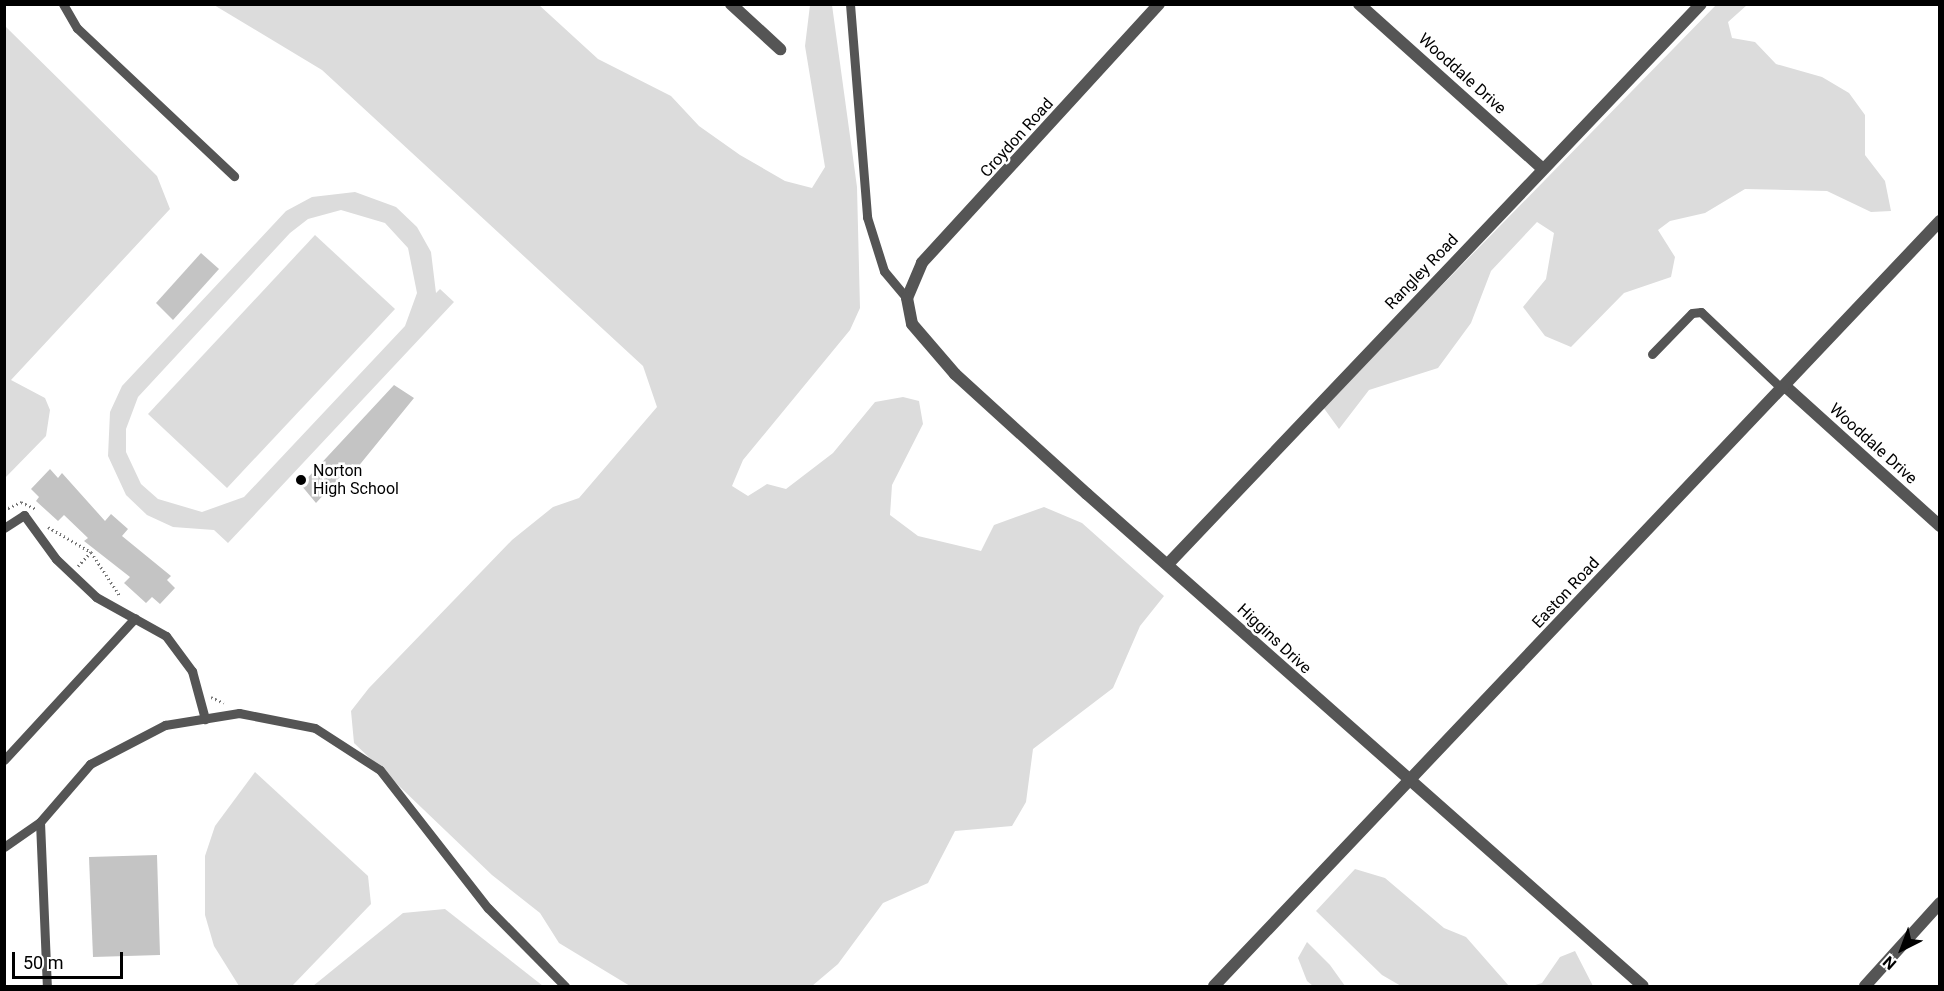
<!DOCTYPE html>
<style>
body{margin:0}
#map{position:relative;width:1944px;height:991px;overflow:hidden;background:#fff;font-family:Roboto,sans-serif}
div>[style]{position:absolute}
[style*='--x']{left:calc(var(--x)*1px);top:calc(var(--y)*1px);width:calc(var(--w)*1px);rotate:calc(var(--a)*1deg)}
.green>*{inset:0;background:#dcdcdc}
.building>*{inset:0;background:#c4c4c4}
.path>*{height:3px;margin-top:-1.5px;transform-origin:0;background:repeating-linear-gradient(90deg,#777 0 1.5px,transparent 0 4.5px)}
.service>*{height:9px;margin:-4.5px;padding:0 4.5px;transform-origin:4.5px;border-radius:4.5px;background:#555}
.minor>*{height:12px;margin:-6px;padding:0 6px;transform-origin:6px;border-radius:6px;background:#555}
.tertiary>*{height:12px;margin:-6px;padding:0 6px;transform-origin:6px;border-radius:6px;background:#555}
.dots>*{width:16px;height:16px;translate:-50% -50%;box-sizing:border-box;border:3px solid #fff;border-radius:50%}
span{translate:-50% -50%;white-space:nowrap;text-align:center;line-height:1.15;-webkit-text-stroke:5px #fff;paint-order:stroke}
.street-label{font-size:16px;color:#000}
.poi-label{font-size:16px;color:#000}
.left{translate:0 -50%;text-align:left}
.frame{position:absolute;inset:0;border:6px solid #000;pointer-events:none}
.north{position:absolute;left:1872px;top:919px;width:60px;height:60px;-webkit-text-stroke:4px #fff;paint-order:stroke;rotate:222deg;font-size:16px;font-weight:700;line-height:24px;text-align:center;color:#000}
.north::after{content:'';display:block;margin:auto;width:21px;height:27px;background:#000;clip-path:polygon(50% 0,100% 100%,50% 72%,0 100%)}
.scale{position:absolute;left:12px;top:952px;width:111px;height:27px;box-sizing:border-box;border:3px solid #000;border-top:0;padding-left:8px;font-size:18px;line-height:21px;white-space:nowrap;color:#000;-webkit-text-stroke:4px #fff;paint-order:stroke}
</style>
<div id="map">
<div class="green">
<i style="clip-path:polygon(214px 5px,539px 5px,598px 59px,671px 96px,699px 126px,740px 155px,785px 181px,812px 188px,825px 167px,805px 46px,810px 5px,832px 5px,857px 187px,860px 308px,850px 330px,743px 460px,732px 486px,748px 496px,767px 484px,786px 489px,833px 453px,875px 402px,903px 397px,919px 401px,923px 424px,892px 485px,890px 515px,918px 536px,981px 551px,994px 525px,1044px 507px,1082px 523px,1164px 596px,1140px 626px,1113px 688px,1033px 749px,1026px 802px,1012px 826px,955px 831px,928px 883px,883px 903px,838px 964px,812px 986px,630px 986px,559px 943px,540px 913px,492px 875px,354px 743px,351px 711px,369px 688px,512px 540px,553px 507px,579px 498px,657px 407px,643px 366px,322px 70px)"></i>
<i style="clip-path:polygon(1716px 5px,1747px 5px,1728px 22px,1732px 38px,1755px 42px,1776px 64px,1822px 77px,1849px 93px,1865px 115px,1865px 155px,1885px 181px,1891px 211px,1871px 212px,1827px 191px,1745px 189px,1705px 213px,1670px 221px,1658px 230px,1675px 257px,1671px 277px,1624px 293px,1571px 347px,1545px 336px,1523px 307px,1546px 279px,1554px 233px,1537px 222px,1491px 271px,1471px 323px,1438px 368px,1369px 390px,1339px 429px,1323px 407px)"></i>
<i style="clip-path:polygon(5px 26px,157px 176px,170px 209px,11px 380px,45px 398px,50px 410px,46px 436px,5px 478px)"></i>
<i style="clip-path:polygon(evenodd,355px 192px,396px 207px,417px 227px,431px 252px,436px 293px,440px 289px,454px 302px,228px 543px,214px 530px,173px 527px,147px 515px,126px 495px,108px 456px,110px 412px,122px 386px,286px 211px,312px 197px,355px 192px,341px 210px,385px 223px,408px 248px,417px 293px,405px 326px,244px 497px,202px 512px,158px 499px,141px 484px,126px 452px,126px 429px,138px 397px,290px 233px,308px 219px,341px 210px)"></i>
<i style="clip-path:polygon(315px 235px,395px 309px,227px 488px,148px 414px)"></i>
<i style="clip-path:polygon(255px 772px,368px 876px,371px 904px,292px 986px,239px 986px,214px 946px,205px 915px,205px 856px,215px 826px)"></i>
<i style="clip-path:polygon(1355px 869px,1385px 878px,1444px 928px,1466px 937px,1509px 986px,1401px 986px,1382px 975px,1316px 911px)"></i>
<i style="clip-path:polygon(445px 909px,543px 986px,313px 986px,403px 913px)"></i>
<i style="clip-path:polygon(1307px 942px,1330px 965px,1345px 986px,1313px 986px,1307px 981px,1298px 958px)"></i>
<i style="clip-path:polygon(1575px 951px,1593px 986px,1532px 986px,1542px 983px,1560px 957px)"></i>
</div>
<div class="building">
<i style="clip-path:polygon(201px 253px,219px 269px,173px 320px,156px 303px)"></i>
<i style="clip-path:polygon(394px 385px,414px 398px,357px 468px,352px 464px,316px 503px,301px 485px)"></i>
<i style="clip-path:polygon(50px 469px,58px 478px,62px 473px,105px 521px,111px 514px,128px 529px,122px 536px,171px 576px,167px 580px,175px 588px,160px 604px,152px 597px,146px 603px,124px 583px,130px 577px,84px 541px,88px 538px,64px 515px,58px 521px,36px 501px,39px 497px,31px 489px)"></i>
<i style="clip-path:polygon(157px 855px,160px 955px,93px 957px,89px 857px)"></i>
</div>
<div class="path">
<i style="--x:4;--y:510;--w:19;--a:-25"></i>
<i style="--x:21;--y:502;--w:17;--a:25"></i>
<i style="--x:48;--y:527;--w:50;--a:30.2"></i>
<i style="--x:91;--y:552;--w:53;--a:56.6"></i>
<i style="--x:78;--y:566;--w:19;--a:-47"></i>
<i style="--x:211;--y:697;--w:14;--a:25"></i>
</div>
<div class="service">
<i style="--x:63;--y:4;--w:28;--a:60"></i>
<i style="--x:77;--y:28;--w:216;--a:43.3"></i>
<i style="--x:850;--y:4;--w:214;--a:85.4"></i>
<i style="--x:867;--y:217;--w:57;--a:72.5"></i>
<i style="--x:884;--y:271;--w:35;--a:50"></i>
<i style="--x:1652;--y:354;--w:57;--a:-45.7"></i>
<i style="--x:1692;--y:313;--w:9;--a:-6"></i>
<i style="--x:1701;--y:312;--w:112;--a:43.5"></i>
<i style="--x:4;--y:528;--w:24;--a:-33"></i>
<i style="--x:24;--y:515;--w:54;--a:54"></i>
<i style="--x:56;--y:559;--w:55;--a:43.5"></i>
<i style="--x:96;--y:597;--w:80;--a:29.1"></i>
<i style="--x:166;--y:636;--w:44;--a:53.4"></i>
<i style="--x:192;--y:671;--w:50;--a:74.8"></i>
<i style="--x:4;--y:760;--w:193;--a:-47.3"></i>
<i style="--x:40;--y:822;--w:164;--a:87.6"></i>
<i style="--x:4;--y:847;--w:44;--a:-34.8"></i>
<i style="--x:40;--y:822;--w:77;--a:-49.2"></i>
<i style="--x:90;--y:764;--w:85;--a:-27.5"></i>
<i style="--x:165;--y:725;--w:75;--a:-9.2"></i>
<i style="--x:239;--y:713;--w:77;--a:11.2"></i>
<i style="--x:315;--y:728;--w:77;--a:32.9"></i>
<i style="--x:380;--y:770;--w:175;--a:52"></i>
<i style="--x:488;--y:908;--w:110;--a:45.4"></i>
</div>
<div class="minor">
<i style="--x:731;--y:4;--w:67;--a:42.6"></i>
<i style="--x:1159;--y:4;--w:351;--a:132.5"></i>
<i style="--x:922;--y:263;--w:38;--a:113"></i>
<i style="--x:907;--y:298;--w:26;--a:79"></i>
<i style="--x:912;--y:324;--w:66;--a:49.3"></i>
<i style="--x:955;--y:374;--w:178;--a:42.3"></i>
<i style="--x:1087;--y:494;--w:742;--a:41.51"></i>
<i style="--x:1359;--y:4;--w:247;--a:41.9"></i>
<i style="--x:1785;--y:386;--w:209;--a:42.1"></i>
<i style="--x:1168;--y:564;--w:773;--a:-46.42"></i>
<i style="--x:1865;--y:986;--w:112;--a:-47.9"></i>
</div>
<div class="tertiary">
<i style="--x:1214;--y:986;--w:1055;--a:-46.5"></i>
</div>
<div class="dots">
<i style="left:301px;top:480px;background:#000"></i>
</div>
<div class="street-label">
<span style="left:1462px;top:74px;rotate:42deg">Wooddale Drive</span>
<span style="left:1017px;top:138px;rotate:-48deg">Croydon Road</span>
<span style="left:1422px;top:272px;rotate:-46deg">Rangley Road</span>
<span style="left:1873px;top:444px;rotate:42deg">Wooddale Drive</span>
<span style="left:1566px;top:593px;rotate:-47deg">Easton Road</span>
<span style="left:1274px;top:639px;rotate:43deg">Higgins Drive</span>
</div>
<div class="poi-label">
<span class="left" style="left:313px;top:480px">Norton<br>High School</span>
</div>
<div class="frame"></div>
<div class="north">N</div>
<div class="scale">50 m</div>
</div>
